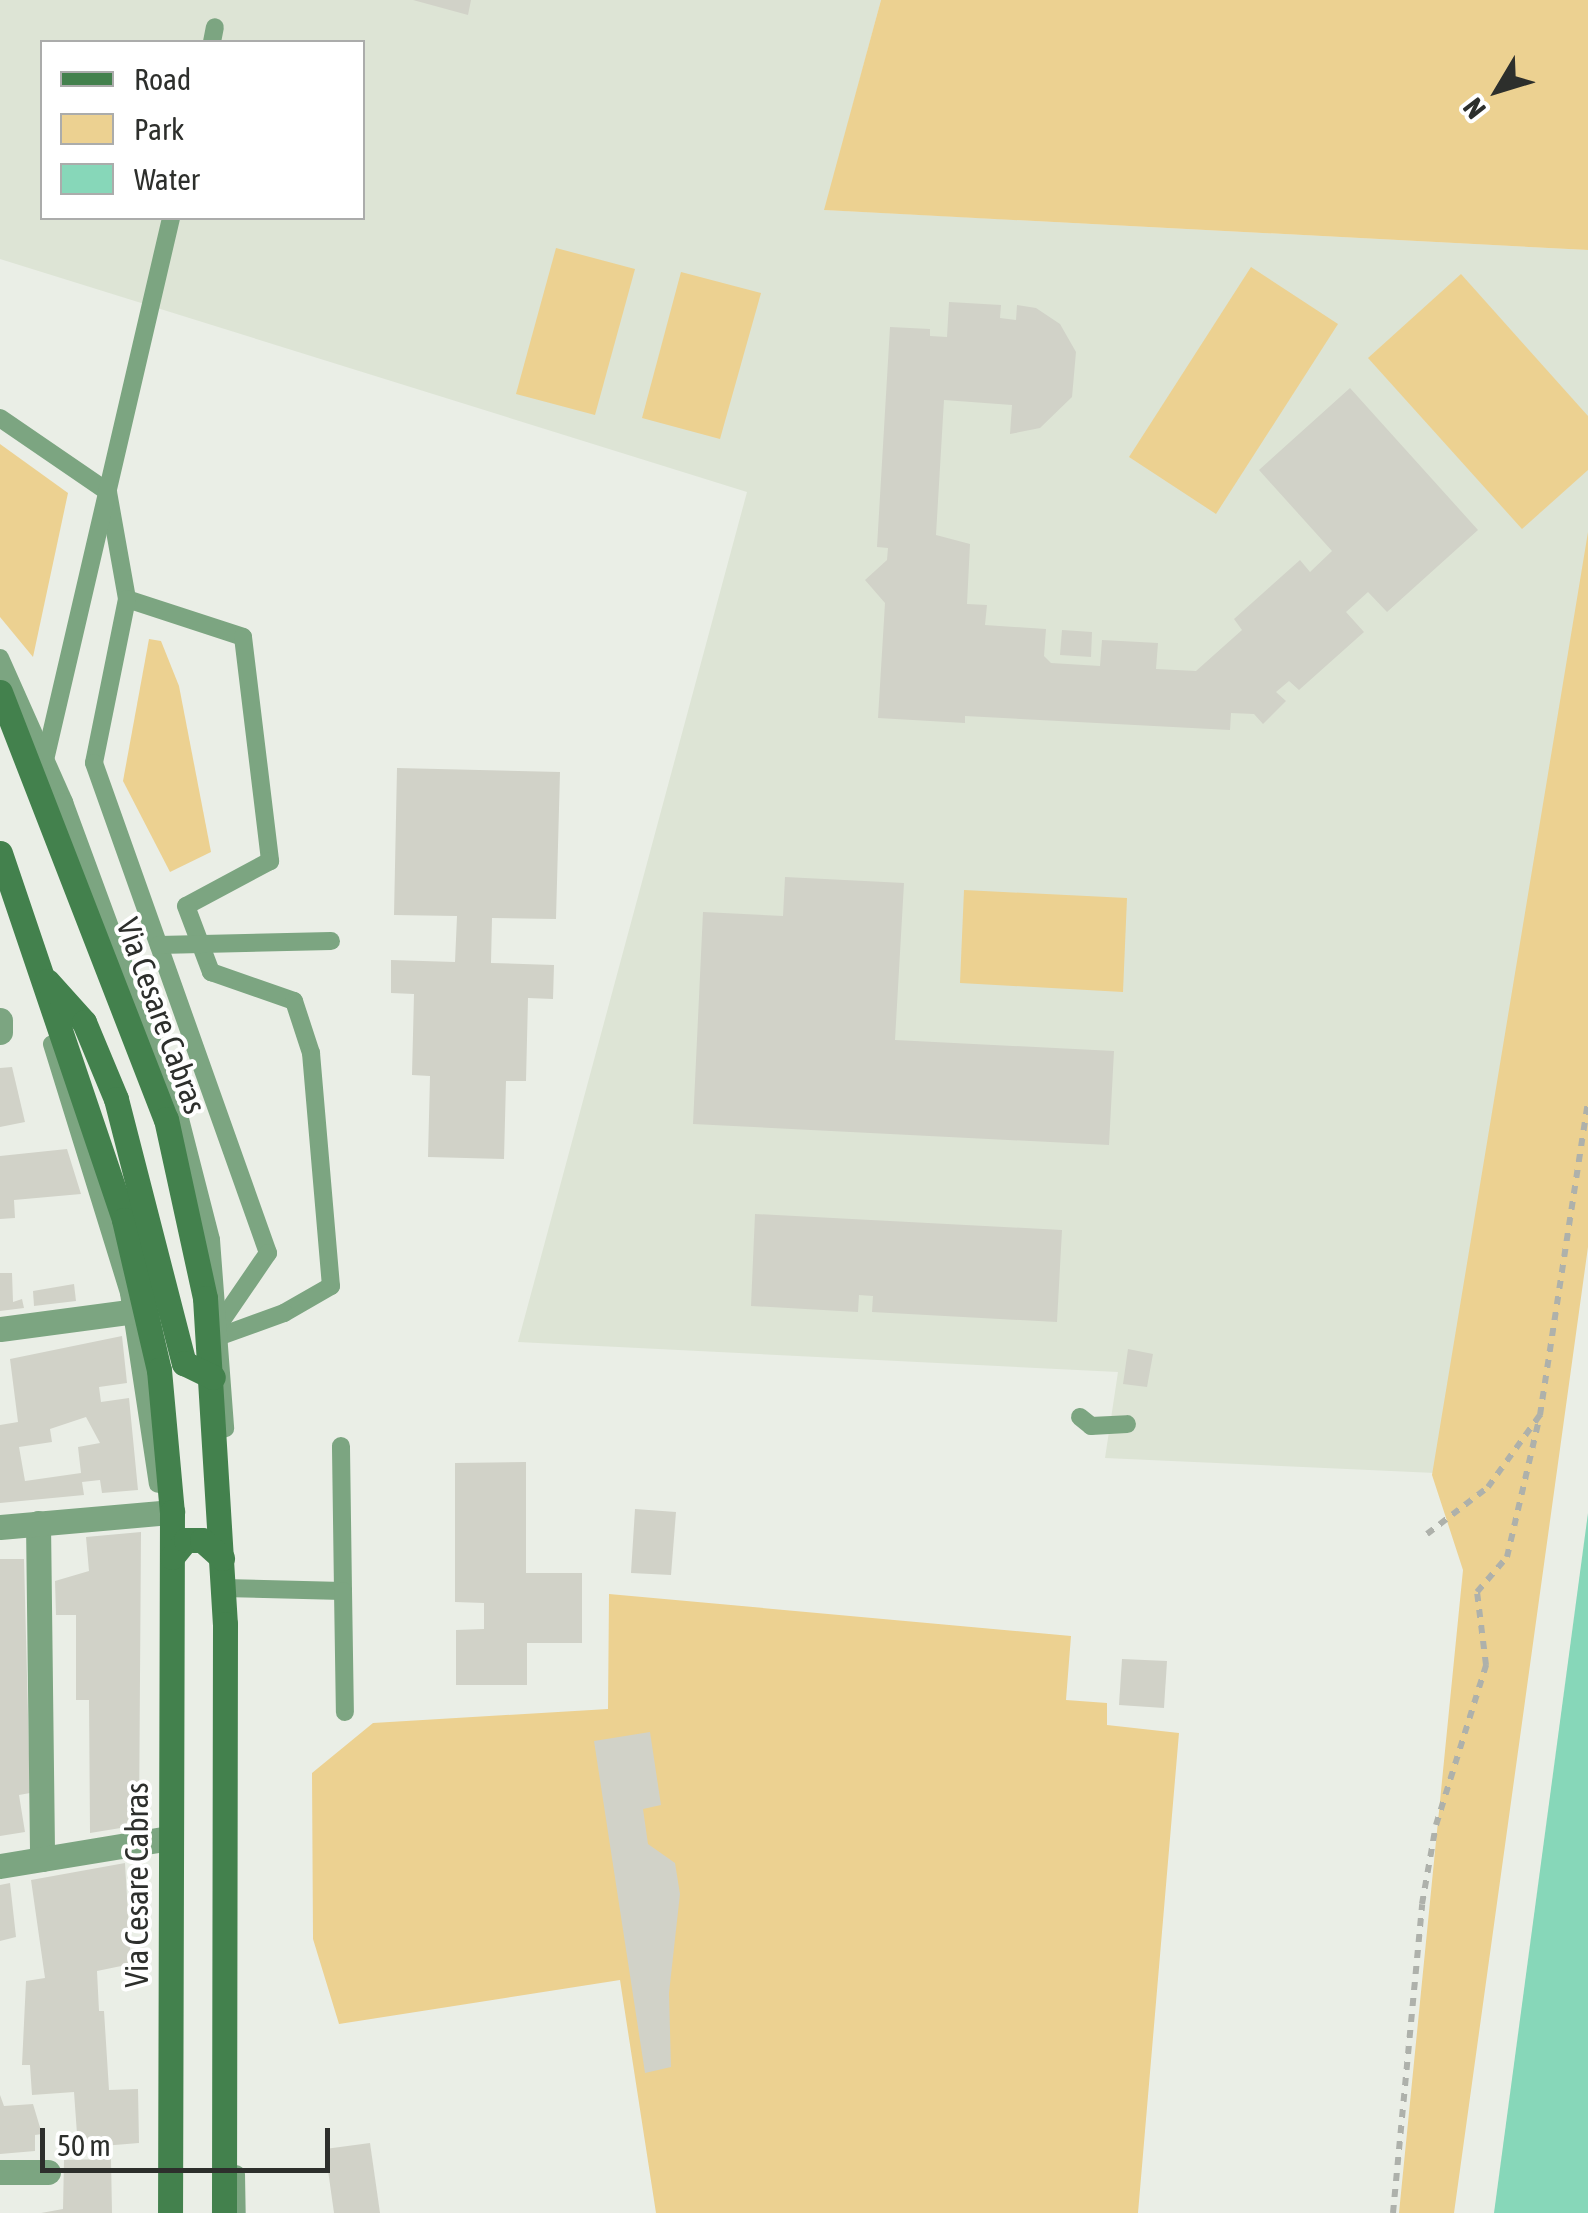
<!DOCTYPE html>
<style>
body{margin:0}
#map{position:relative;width:1588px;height:2213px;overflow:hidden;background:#eaeee6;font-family:"Asap Condensed",sans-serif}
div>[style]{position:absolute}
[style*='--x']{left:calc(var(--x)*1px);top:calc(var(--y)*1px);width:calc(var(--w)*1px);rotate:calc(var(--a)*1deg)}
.built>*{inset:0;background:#dde4d5}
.green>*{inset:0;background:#ecd191}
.water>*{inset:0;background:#87d7b9}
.building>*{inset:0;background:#d1d2c8}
.path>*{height:6px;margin-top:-3px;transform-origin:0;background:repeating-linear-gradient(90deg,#aeb1ab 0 8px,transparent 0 16px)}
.lane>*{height:18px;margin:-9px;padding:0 9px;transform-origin:9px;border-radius:9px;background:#7ca581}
.street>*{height:25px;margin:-12.5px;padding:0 12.5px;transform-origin:12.5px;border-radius:12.5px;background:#7ca581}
.secondary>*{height:25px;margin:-12.5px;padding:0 12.5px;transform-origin:12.5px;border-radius:12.5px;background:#43814d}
span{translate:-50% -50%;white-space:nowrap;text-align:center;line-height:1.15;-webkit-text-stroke:8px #fff;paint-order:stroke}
.street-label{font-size:32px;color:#2d2f2c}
.legend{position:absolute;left:40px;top:40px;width:325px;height:180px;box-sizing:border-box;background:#fff;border:2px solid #abacab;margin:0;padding:12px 18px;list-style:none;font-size:30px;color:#2d2f2c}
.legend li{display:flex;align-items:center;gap:20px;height:50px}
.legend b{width:50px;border:2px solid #abacab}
.north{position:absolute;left:1448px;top:40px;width:100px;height:100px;-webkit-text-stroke:8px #fff;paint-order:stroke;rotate:232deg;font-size:28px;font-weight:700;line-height:40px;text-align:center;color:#2d2f2c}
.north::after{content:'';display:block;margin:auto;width:35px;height:45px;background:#2d2f2c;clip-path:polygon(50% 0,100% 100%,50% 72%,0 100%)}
.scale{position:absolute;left:40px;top:2128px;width:290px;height:45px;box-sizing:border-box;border:5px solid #2d2f2c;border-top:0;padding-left:12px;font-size:30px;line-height:35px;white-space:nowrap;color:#2d2f2c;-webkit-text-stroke:8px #fff;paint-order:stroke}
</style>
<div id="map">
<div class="built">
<i style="clip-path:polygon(evenodd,0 0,881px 0,825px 210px,1588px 250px,1588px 537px,1435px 1473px,1105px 1458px,1118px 1372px,518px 1342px,747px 492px,0 259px,0 0,42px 42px,362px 42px,362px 218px,42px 218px,42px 42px)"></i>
</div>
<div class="green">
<i style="clip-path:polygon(881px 0,1588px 0,1588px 250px,824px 210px)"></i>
<i style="clip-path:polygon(556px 248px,635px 269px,595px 415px,516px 394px)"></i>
<i style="clip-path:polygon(1251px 267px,1338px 324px,1216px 514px,1129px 457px)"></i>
<i style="clip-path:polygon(681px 272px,761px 293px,720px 439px,642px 418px)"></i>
<i style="clip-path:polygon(1461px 274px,1588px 416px,1588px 470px,1522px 529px,1368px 358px)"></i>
<i style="clip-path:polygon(0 444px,68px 493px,33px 657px,0 617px)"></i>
<i style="clip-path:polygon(1588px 532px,1588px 1247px,1454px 2213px,1399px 2213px,1463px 1570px,1432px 1475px)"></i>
<i style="clip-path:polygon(149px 639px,161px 641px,179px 686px,211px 852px,170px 872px,123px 781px)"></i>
<i style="clip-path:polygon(964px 890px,1127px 898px,1123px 992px,960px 983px)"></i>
<i style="clip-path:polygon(609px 1594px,1071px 1636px,1066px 1700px,1107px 1703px,1107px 1725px,1179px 1733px,1138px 2213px,656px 2213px,620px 1980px,339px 2024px,313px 1939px,312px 1773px,373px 1723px,608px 1709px)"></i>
</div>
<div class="water">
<i style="clip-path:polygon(1588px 1513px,1588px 2213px,1494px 2213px)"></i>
</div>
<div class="building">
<i style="clip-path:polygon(413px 0,471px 0,468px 15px)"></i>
<i style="clip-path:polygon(949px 302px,1001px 305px,1000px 318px,1016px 320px,1017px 305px,1036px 308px,1060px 324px,1076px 352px,1072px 397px,1040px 428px,1010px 434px,1012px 405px,944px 400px,936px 535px,970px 544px,967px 604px,987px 605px,985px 625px,1046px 629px,1044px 656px,1051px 663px,1100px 666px,1102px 640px,1158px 643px,1156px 669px,1196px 671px,1242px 630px,1234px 619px,1300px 560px,1310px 572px,1332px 551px,1259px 470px,1350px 388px,1478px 530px,1387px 612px,1368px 592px,1346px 612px,1364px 632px,1299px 690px,1289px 681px,1276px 692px,1286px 701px,1263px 724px,1254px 714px,1231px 713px,1230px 730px,965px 716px,965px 723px,878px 718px,885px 603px,865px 580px,887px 560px,888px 548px,877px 547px,890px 327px,930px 329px,930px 336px,947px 337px)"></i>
<i style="clip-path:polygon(1062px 630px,1092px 632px,1091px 657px,1060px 655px)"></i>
<i style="clip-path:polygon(397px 768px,560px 772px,556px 919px,492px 918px,491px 963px,554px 965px,553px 999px,528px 998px,526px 1081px,506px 1081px,504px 1159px,428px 1157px,430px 1076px,412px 1075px,414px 994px,391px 993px,391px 960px,455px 962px,457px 916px,394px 915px)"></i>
<i style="clip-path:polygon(785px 877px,904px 883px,895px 1040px,1114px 1051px,1109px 1145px,693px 1124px,703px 912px,783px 916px)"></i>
<i style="clip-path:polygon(12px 1067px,25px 1122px,0 1127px,0 1068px)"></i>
<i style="clip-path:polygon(67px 1149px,81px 1194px,14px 1200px,15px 1218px,0 1219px,0 1156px)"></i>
<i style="clip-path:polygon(755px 1214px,1062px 1230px,1057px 1322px,872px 1312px,873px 1296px,859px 1295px,858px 1312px,751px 1306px)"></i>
<i style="clip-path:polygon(0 1273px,12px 1273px,13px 1302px,22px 1299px,24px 1308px,0 1311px)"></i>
<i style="clip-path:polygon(74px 1284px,76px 1301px,34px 1306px,33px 1291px)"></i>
<i style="clip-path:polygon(evenodd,122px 1336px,127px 1383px,99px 1387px,101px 1402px,129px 1398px,138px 1490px,102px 1493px,100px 1480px,82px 1482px,84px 1495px,0 1503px,0 1425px,18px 1422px,10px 1359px,122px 1336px,86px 1417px,100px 1443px,78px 1447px,81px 1473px,25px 1481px,19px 1447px,52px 1442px,50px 1429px,86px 1417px)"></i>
<i style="clip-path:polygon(1128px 1349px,1153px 1354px,1147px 1387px,1123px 1384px)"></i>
<i style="clip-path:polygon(526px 1462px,526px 1573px,582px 1573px,582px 1643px,527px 1643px,527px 1685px,456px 1685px,456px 1630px,484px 1629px,484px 1603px,455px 1602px,455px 1463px)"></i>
<i style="clip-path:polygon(635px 1509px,676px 1512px,671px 1575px,631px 1573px)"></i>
<i style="clip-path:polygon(141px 1532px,139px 1825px,90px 1833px,89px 1700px,76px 1700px,76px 1615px,56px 1615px,55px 1581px,89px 1571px,86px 1537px)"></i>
<i style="clip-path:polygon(0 1559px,24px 1559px,30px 1793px,19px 1795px,25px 1832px,0 1836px)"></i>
<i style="clip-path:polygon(1122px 1659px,1167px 1661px,1164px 1708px,1119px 1705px)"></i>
<i style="clip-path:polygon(650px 1732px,661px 1805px,643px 1809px,648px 1844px,675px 1863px,680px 1894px,669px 1993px,671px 2067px,645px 2073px,594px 1741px)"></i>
<i style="clip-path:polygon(125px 1863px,131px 1964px,97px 1971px,99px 2011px,104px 2011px,109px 2090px,138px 2089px,139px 2143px,78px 2148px,74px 2092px,32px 2095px,30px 2065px,22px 2065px,26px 1981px,45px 1978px,31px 1880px)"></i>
<i style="clip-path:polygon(10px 1883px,16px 1937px,0 1941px,0 1885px)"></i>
<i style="clip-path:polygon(0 2095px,4px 2106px,33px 2104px,42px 2134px,35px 2135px,35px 2151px,0 2154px)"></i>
<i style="clip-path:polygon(370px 2143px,380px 2213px,334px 2213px,325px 2149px)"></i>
<i style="clip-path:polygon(111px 2159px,112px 2213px,41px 2213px,63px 2209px,64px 2160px)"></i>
</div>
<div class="path">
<i style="--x:1427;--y:1534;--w:77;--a:-37.6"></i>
<i style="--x:1488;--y:1487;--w:89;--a:-54.2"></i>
<i style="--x:1540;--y:1415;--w:316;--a:-81.3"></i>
<i style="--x:1393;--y:2213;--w:310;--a:-84.6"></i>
<i style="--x:1422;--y:1904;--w:80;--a:-80"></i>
<i style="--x:1436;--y:1825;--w:168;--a:-72.6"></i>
<i style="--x:1486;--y:1665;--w:74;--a:-97"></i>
<i style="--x:1477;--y:1592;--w:46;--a:-49.4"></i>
<i style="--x:1507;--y:1557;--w:146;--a:-76.9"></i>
</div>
<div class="lane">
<i style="--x:212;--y:42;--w:15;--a:-79"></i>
<i style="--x:0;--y:418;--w:131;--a:34.4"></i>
<i style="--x:108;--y:492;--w:109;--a:79.9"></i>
<i style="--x:127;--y:599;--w:122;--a:18.1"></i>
<i style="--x:243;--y:637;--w:226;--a:83.1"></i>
<i style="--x:270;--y:861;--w:95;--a:151.8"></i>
<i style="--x:186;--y:906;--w:71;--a:69.3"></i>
<i style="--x:211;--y:972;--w:88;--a:19.3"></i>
<i style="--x:294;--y:1001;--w:55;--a:71.9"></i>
<i style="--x:311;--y:1053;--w:234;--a:85.1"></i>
<i style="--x:331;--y:1286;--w:54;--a:150.1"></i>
<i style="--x:284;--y:1313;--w:73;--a:160.1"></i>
<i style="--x:127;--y:599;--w:167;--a:101.4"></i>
<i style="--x:94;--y:763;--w:520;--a:70.45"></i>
<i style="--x:268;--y:1253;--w:88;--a:124.4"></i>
<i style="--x:0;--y:658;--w:158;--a:66"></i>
<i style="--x:64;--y:802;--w:333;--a:69.8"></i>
<i style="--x:179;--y:1115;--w:129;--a:75.6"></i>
<i style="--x:211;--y:1240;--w:189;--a:85.7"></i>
<i style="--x:45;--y:760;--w:556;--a:-76.91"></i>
<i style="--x:159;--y:945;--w:172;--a:-1.3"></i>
<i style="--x:52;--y:1044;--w:261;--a:72.8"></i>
<i style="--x:129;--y:1293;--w:193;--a:81.4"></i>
<i style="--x:1080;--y:1417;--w:14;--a:39"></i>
<i style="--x:1091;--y:1426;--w:36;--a:-3"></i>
<i style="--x:223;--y:1588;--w:120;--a:1.4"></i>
<i style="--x:343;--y:1591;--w:145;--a:-90.8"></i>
<i style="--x:343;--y:1591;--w:121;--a:89.1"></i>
<i style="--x:236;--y:2174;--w:39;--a:89"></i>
</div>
<div class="street">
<i style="--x:0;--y:1020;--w:12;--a:90"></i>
<i style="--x:0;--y:1329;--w:151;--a:-7.6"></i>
<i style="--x:38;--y:1523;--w:336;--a:89.3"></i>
<i style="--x:0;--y:1527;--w:173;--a:-5"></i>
<i style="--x:0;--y:1866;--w:171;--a:-9.4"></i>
<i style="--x:0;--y:2172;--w:48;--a:0"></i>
</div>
<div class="secondary">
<i style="--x:0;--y:692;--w:458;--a:68.8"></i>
<i style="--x:166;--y:1119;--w:183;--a:77.7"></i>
<i style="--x:205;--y:1298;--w:327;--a:86.5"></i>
<i style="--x:225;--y:1624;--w:589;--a:90.1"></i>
<i style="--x:0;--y:853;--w:387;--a:71.3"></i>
<i style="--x:124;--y:1220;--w:154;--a:76.9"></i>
<i style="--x:159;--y:1370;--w:143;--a:84.8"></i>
<i style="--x:172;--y:1512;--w:701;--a:90.16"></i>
<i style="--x:47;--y:981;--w:55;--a:47.9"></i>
<i style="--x:84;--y:1022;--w:83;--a:67.4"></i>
<i style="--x:116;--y:1099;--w:273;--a:75.6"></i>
<i style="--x:184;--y:1363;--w:32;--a:26"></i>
<i style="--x:172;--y:1557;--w:22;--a:-51"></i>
<i style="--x:186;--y:1540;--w:16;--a:0"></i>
<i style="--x:202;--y:1540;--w:27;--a:42"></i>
</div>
<div class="street-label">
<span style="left:161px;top:1016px;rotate:70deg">Via Cesare Cabras</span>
<span style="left:137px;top:1885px;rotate:-90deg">Via Cesare Cabras</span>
</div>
<ul class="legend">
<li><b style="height:12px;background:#43814d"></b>Road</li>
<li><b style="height:28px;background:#ecd191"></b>Park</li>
<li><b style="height:28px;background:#87d7b9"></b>Water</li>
</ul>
<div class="north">N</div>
<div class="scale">50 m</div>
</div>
